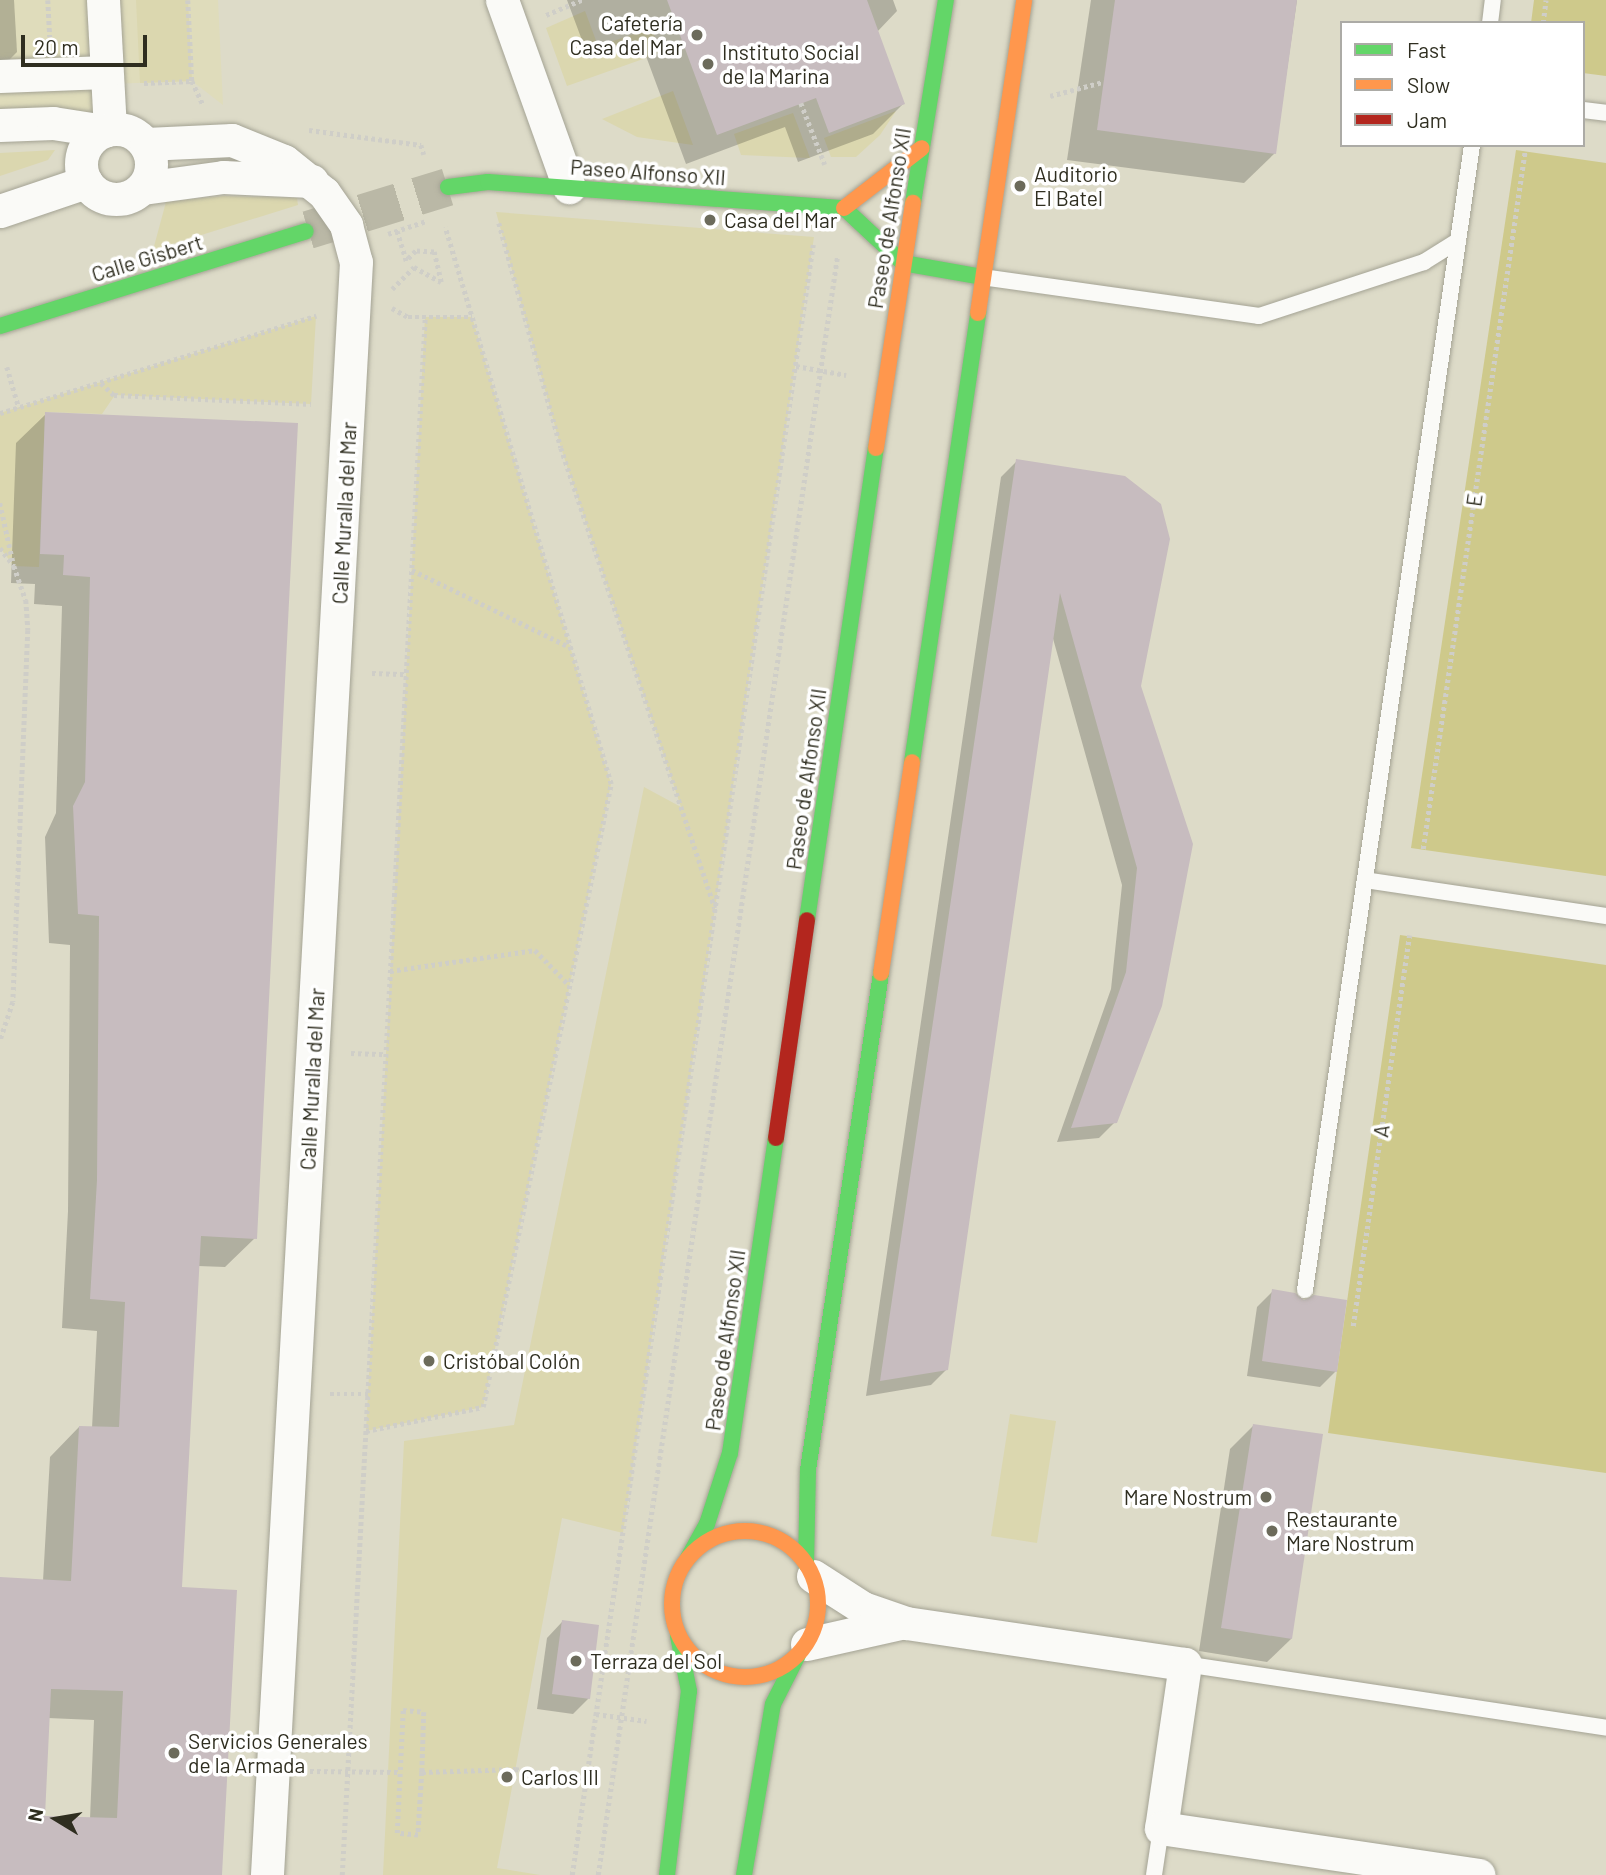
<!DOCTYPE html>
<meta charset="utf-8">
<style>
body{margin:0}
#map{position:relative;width:1606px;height:1875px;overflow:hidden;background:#dddbc8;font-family:Barlow,sans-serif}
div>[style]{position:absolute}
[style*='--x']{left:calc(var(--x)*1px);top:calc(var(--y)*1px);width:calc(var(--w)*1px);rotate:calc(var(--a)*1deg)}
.built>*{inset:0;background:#dfdcbb}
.green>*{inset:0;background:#dbd7af}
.water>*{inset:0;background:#cec98b}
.shadow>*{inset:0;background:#0003}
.building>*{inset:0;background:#c7bcbf}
.secondary-tunnel>*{height:38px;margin-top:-19px;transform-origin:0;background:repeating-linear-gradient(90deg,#bab8a6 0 38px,transparent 0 57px)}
.path>*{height:4.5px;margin-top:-2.25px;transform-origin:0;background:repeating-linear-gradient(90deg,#cfcec8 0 3.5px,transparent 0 7px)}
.roads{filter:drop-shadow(0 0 2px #a4a394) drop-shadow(0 0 2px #a4a394)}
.lane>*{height:16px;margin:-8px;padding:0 8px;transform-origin:8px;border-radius:8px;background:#fafaf7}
.street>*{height:33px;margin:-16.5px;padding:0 16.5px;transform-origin:16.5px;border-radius:16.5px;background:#fafaf7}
.street>.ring{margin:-16.5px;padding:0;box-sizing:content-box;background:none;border:33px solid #fafaf7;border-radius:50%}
.fast>*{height:16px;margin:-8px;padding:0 8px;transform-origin:8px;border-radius:8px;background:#63d668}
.slow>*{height:16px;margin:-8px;padding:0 8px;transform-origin:8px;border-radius:8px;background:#ff974d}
.slow>.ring{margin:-8px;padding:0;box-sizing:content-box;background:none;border:16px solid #ff974d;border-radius:50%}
.jam>*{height:16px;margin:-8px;padding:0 8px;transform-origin:8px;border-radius:8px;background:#b3261e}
.dots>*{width:19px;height:19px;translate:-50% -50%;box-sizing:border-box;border:4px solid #fff;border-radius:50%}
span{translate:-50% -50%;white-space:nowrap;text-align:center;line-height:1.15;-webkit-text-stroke:7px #fff;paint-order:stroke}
.poi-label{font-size:21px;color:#2f2e20}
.right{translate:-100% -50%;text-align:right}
.left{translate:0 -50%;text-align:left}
.street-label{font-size:21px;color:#2f2e20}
.legend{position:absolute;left:1340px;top:21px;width:245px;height:126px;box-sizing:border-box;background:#fff;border:2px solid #acaba6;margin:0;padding:9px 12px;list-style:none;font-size:21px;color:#2f2e20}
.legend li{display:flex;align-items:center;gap:14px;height:35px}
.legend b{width:35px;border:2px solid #acaba6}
.north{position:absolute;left:21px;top:1784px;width:70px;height:70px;-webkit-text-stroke:5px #fff;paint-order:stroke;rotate:281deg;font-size:19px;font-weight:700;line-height:28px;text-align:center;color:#2f2e20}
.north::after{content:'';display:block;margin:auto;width:24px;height:32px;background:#2f2e20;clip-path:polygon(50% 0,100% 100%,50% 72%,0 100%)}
.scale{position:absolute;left:21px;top:35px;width:126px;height:32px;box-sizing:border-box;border:4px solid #2f2e20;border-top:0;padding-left:9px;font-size:21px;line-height:24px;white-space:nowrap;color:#2f2e20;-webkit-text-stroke:5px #fff;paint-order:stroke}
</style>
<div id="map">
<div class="built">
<i style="clip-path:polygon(0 0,218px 0,223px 105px,192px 81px,108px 84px,110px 129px,0 125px)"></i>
</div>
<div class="green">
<i style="clip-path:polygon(136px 0,188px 0,192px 81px,140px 83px)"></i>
<i style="clip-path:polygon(585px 11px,598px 46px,652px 28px,660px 53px,567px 86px,546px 28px)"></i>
<i style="clip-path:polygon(673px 91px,693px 145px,637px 137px,602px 119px)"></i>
<i style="clip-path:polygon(896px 111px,880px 135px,856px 157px,831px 157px,824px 138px)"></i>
<i style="clip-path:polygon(793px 113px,810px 158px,741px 155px,734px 134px)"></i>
<i style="clip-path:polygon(55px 150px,48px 160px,0 176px,0 153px)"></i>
<i style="clip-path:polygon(223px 196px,297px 198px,298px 205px,153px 250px,166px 202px)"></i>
<i style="clip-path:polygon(496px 212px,814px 237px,623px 1533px,562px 1518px,497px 1868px,540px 1875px,383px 1875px,404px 1441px,514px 1425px,644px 787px,681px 807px,561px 448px)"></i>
<i style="clip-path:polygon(316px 316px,311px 404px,115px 395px,102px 414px,45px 412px,39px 567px,14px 566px,0 548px,0 413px)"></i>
<i style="clip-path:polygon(425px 317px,472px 317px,611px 784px,483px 1407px,366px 1431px)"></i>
<i style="clip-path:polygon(1010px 1414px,1056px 1421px,1037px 1543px,991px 1536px)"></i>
</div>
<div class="water">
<i style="clip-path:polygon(1534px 0,1606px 0,1606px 76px,1583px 73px,1583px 23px,1531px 23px)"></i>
<i style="clip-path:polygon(1516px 150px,1606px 163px,1606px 876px,1411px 848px)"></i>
<i style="clip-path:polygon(1400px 935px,1606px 965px,1606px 1473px,1328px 1433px)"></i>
</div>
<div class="shadow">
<i style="clip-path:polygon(0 0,14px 0,17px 52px,0 69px)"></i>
<i style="clip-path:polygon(567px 0,893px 0,897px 11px,877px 32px,903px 104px,873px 134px,798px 162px,785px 127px,686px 164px,640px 40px,589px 59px)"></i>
<i style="clip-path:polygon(1091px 0,1297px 0,1275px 153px,1244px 183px,1067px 160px)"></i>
<i style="clip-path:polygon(evenodd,46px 414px,297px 424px,255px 1238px,225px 1267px,198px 1266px,180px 1589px,220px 1875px,0 1875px,0 1579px,43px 1581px,50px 1457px,79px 1427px,92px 1428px,97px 1331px,62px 1328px,68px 1211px,70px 945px,49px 943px,45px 837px,56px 813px,62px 606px,34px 604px,35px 584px,11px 583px,16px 443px,46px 414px,48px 1718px,94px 1720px,90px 1819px,44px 1817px,48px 1718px)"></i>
<i style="clip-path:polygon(1017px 461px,1139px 686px,1191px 844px,1115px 1122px,1099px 1138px,1057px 1142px,1111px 989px,1122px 885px,1052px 635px,947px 1369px,931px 1385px,866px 1396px,1001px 477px)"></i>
<i style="clip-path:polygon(1273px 1291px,1336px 1371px,1320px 1387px,1247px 1376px,1257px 1307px)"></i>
<i style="clip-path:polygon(1253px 1426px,1291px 1639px,1267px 1662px,1199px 1651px,1230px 1449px)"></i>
<i style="clip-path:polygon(562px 1622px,589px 1698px,573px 1714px,537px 1709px,547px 1638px)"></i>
</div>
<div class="building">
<i style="clip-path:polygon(667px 0,867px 0,905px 104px,829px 133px,816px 98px,717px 135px)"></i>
<i style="clip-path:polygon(1115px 0,1297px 0,1276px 154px,1097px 130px)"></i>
<i style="clip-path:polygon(evenodd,45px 412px,298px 423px,257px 1239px,201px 1236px,182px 1587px,237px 1590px,222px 1875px,0 1875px,0 1577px,71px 1581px,79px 1426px,119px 1427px,125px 1302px,90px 1299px,97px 1180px,99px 916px,78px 914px,73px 806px,85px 782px,90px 577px,63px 575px,64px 555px,40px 554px,45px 412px,51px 1689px,123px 1691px,117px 1818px,45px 1816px,51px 1689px)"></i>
<i style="clip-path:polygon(1016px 459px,1125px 476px,1161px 504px,1170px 539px,1141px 686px,1193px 844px,1162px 1006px,1117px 1123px,1071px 1128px,1126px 972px,1137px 868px,1060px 593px,948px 1370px,880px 1381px)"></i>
<i style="clip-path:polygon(1272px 1289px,1295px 1293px,1304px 1300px,1314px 1295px,1347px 1300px,1337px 1372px,1262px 1361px)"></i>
<i style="clip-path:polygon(1253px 1424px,1323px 1434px,1292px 1639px,1221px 1628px)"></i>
<i style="clip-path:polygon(562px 1620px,599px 1625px,590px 1699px,552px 1694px)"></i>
</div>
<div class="secondary-tunnel">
<i style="--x:308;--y:230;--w:146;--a:-17.1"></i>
</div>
<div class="path">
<i style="--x:48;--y:0;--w:37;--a:87"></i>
<i style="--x:188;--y:0;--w:81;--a:87.2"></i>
<i style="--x:192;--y:81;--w:26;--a:65"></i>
<i style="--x:546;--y:15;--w:39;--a:-23"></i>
<i style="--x:1543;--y:23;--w:23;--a:-83"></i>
<i style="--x:144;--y:83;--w:48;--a:-2.4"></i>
<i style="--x:1050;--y:96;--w:55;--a:-14.8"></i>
<i style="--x:801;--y:103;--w:66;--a:68.8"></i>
<i style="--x:309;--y:130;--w:113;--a:7.6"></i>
<i style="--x:421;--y:145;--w:10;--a:73"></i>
<i style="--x:499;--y:223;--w:233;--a:74.6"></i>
<i style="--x:561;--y:448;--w:485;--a:71.5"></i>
<i style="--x:388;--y:234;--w:40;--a:-18.9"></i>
<i style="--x:392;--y:289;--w:31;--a:-45"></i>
<i style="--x:414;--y:267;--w:31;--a:29"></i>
<i style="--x:441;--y:282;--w:31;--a:-103"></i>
<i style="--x:434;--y:252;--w:18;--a:-177"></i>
<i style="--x:416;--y:251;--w:14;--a:135"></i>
<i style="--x:406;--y:261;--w:31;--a:-107"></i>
<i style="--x:392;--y:308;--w:18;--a:29"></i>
<i style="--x:408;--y:317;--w:64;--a:0"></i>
<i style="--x:796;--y:366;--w:51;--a:10.2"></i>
<i style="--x:7;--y:367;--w:43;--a:73.7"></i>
<i style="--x:101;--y:383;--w:18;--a:43"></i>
<i style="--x:114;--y:395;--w:197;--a:2.6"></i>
<i style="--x:0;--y:413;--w:331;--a:-17.1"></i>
<i style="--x:0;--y:503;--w:60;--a:77.6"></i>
<i style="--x:0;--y:548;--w:23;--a:52"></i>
<i style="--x:14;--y:566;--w:36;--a:71"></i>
<i style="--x:26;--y:600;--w:30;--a:86"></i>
<i style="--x:28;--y:630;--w:372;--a:92.3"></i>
<i style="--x:13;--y:1002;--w:41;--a:108.4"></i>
<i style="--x:412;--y:570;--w:176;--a:26"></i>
<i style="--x:372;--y:673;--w:35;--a:2"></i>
<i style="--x:1423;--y:849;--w:705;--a:-81.69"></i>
<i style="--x:390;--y:971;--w:147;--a:-8.2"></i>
<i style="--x:535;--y:950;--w:49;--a:45.8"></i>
<i style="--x:351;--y:1053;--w:35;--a:2"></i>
<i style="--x:1353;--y:1326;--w:395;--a:-81.8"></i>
<i style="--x:330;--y:1394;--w:38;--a:0"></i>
<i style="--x:366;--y:1431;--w:119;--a:-11.6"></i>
<i style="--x:483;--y:1407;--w:636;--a:-78.39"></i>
<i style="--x:611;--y:784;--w:581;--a:-106.6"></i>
<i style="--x:596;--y:1714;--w:51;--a:7.8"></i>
<i style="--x:310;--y:1771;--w:90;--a:0.6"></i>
<i style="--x:422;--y:1772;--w:63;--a:93.6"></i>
<i style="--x:418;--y:1835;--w:21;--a:-175"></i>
<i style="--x:397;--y:1833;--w:123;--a:-87.2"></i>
<i style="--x:403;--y:1710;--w:21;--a:5"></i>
<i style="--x:424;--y:1712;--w:60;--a:91.9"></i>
<i style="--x:422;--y:1772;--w:93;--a:-1.8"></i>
<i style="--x:515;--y:1769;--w:73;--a:8.7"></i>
<i style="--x:342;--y:1875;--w:1560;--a:-86.95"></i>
<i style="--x:572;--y:1875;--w:1648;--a:-81.59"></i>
<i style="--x:598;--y:1875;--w:1635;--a:-81.59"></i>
</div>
<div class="roads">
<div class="lane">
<i style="--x:1490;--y:23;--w:23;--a:-83"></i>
<i style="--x:1583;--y:110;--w:23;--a:7"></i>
<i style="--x:982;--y:277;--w:280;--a:8"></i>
<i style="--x:1259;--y:316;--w:174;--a:-18.1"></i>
<i style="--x:1424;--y:262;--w:40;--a:-32"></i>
<i style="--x:1365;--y:880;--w:244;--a:8.5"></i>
<i style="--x:1305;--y:1290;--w:1157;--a:-81.7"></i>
<i style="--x:1185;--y:1664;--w:426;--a:8.6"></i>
<i style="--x:1154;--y:1875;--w:48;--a:-81.5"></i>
</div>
<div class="street">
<i style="--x:103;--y:0;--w:129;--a:86.9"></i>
<i style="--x:502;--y:0;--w:199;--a:70.3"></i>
<i style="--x:0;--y:76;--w:106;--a:-2.2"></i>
<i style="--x:0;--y:125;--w:53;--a:-2.2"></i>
<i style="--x:53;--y:123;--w:52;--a:8.9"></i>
<i class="ring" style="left:81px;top:129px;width:37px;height:37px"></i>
<i style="--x:146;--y:144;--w:86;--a:-2.7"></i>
<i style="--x:232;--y:140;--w:56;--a:22"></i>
<i style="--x:284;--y:161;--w:51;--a:38.7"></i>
<i style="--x:324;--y:193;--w:39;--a:55"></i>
<i style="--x:346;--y:225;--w:38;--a:75"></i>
<i style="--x:356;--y:262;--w:1615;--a:93.16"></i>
<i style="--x:143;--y:188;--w:81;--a:-7.8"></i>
<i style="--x:223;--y:177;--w:89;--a:2.6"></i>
<i style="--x:0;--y:211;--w:91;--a:-18.6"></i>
<i style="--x:813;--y:1576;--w:59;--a:32.6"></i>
<i style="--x:863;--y:1608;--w:46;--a:19.2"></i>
<i style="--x:906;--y:1623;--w:282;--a:8.4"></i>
<i style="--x:1185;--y:1664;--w:166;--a:98.3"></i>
<i style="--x:1161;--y:1828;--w:321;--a:8.4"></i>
<i style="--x:807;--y:1644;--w:95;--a:-12.7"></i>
</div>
<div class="fast">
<i style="--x:448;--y:187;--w:40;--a:-7.1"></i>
<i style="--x:488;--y:182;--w:357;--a:4.2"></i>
<i style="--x:913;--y:203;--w:206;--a:-80.8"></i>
<i style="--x:844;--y:208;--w:81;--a:43"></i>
<i style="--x:903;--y:263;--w:80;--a:10"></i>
<i style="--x:0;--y:326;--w:320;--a:-17.2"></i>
<i style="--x:912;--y:762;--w:454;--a:-81.6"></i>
<i style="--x:807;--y:920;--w:477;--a:-81.7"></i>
<i style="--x:688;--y:1558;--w:39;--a:-61"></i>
<i style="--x:707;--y:1524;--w:75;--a:-72.1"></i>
<i style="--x:730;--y:1453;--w:318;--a:-81.7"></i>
<i style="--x:806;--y:1564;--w:94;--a:-88.8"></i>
<i style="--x:808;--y:1470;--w:502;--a:-81.64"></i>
<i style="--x:667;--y:1875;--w:185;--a:-83.2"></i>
<i style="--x:689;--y:1691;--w:56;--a:-101.3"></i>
<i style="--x:744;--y:1875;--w:173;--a:-80.4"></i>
<i style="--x:773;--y:1704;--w:55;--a:-63"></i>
</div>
<div class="slow">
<i style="--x:844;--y:208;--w:98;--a:-37.6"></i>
<i style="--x:978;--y:313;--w:316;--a:-81.6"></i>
<i style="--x:876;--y:448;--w:248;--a:-81.4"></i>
<i style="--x:881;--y:973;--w:213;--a:-81.6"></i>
<i class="ring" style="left:672px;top:1531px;width:130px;height:130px"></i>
</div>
<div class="jam">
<i style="--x:776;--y:1138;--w:220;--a:-81.9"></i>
</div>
</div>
<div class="dots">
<i style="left:697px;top:35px;background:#6c6b5b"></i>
<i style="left:708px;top:64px;background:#6c6b5b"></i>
<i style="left:1020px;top:186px;background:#6c6b5b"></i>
<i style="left:710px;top:220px;background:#6c6b5b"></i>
<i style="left:429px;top:1361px;background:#6c6b5b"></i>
<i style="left:1266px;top:1497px;background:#6c6b5b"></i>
<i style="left:1272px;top:1531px;background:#6c6b5b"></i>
<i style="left:576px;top:1661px;background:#6c6b5b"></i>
<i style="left:174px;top:1753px;background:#6c6b5b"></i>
<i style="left:507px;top:1777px;background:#6c6b5b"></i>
</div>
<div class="poi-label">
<span class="right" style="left:683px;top:35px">Cafetería<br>Casa del Mar</span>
<span class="left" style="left:722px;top:64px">Instituto Social<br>de la Marina</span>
<span class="left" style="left:1034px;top:186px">Auditorio<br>El Batel</span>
<span class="left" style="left:724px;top:220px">Casa del Mar</span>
<span class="left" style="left:443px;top:1361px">Cristóbal Colón</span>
<span class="right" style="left:1252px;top:1497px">Mare Nostrum</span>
<span class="left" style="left:1286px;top:1531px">Restaurante<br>Mare Nostrum</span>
<span class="left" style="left:590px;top:1661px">Terraza del Sol</span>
<span class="left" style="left:188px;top:1753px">Servicios Generales<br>de la Armada</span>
<span class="left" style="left:521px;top:1777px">Carlos III</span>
</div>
<div class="street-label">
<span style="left:648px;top:172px;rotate:4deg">Paseo Alfonso XII</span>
<span style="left:889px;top:218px;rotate:-81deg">Paseo de Alfonso XII</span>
<span style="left:147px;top:258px;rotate:-17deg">Calle Gisbert</span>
<span style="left:1474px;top:500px;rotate:-82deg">E</span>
<span style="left:344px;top:513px;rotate:-87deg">Calle Muralla del Mar</span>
<span style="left:806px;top:779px;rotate:-82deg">Paseo de Alfonso XII</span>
<span style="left:312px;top:1079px;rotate:-87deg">Calle Muralla del Mar</span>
<span style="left:1381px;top:1131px;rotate:-82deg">A</span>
<span style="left:725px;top:1340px;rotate:-82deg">Paseo de Alfonso XII</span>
</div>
<ul class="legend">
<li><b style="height:9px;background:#63d668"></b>Fast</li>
<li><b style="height:9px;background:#ff974d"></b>Slow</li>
<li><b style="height:9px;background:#b3261e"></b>Jam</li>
</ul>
<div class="north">N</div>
<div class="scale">20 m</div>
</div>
